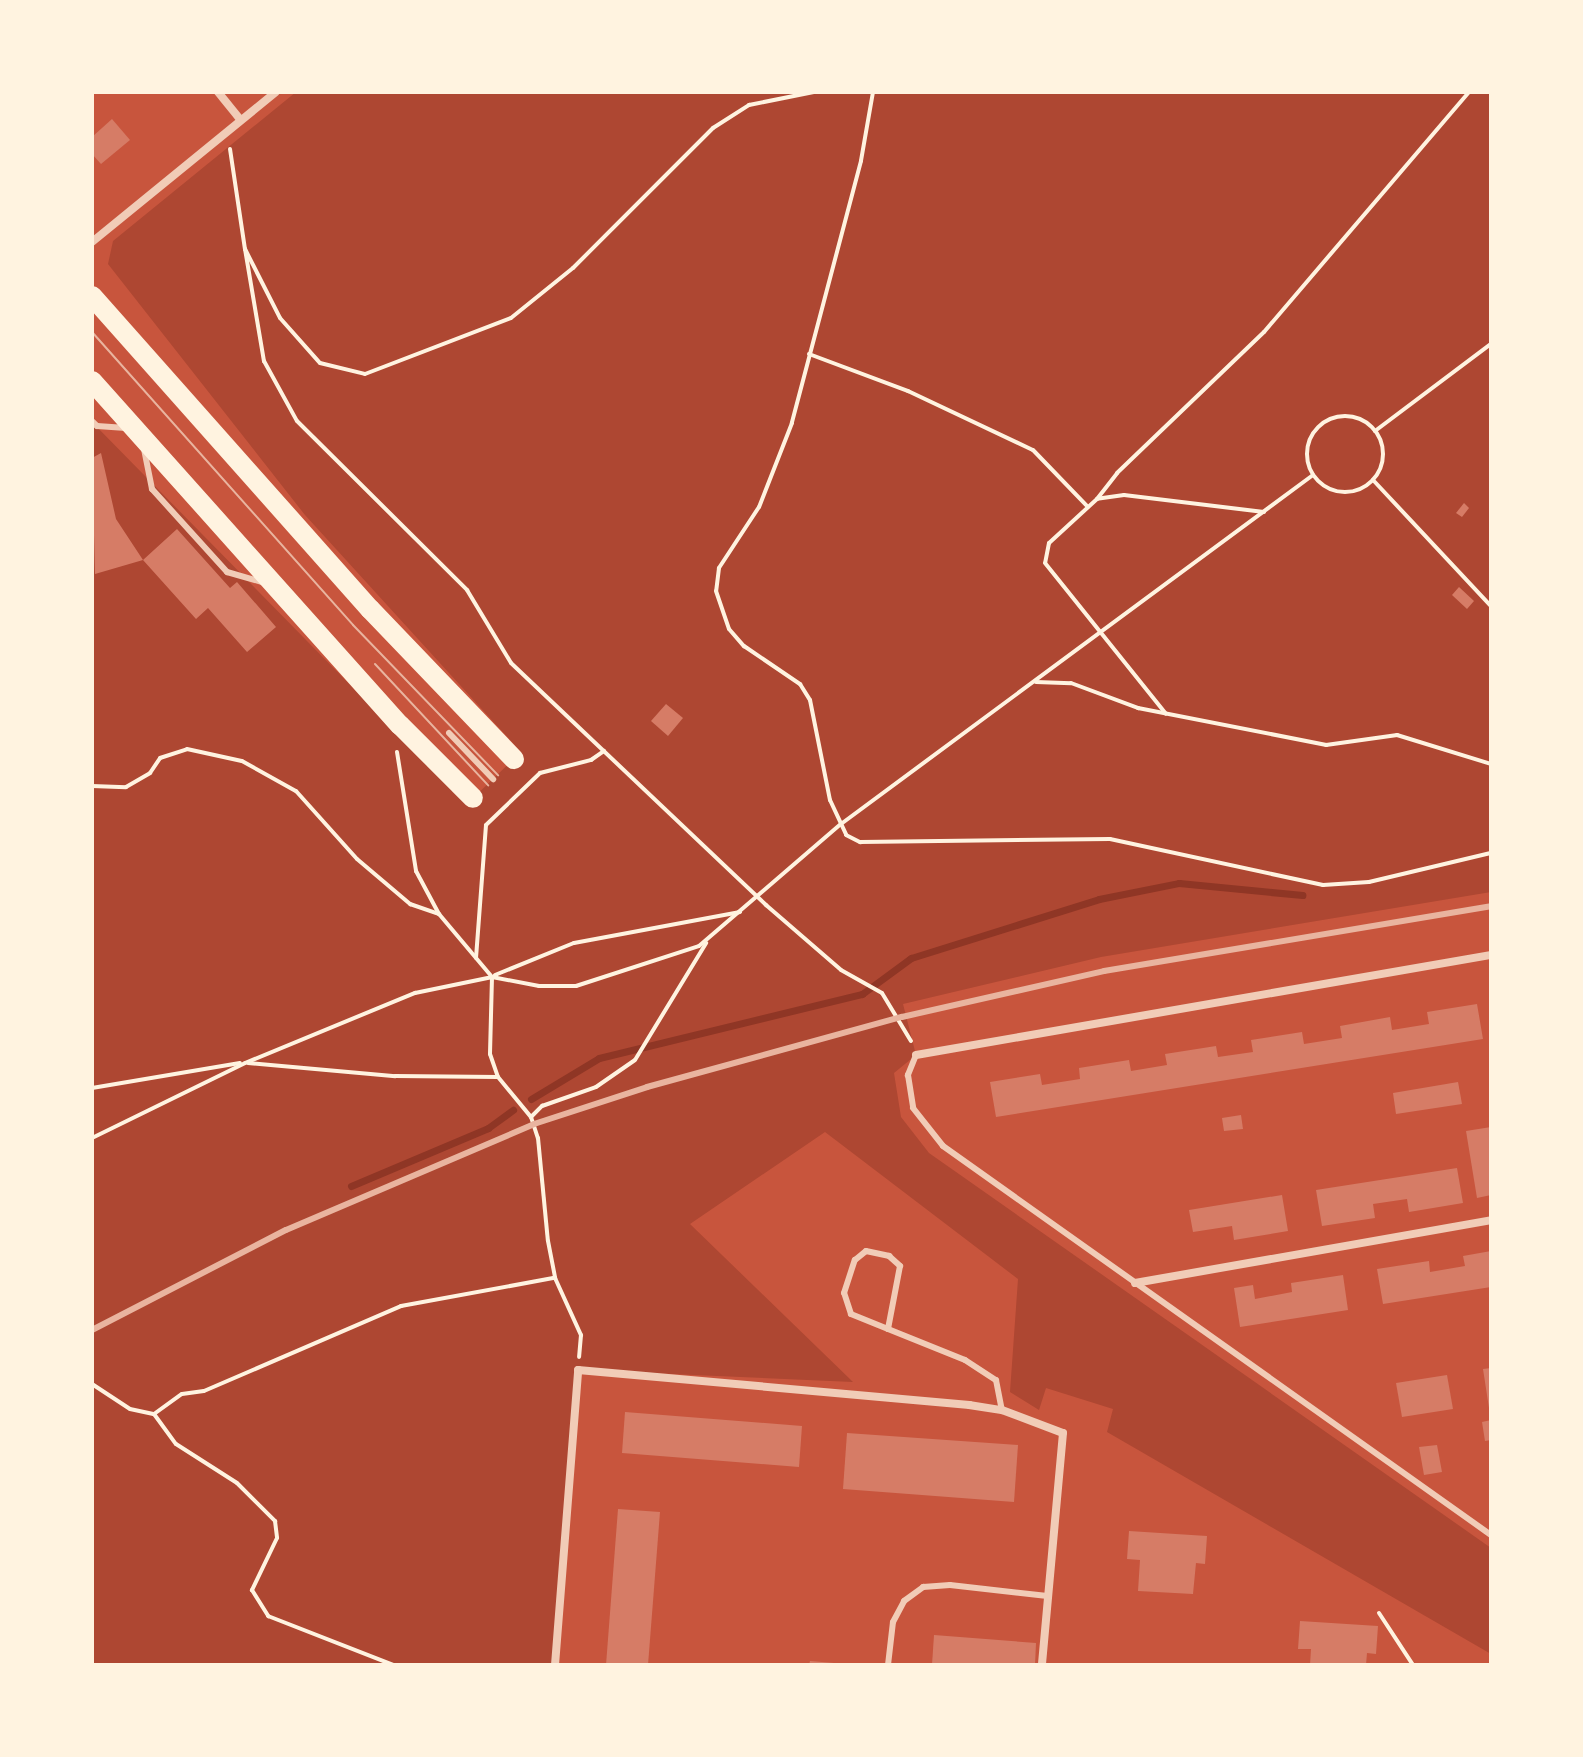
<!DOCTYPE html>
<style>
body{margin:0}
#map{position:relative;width:1583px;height:1757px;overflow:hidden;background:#c8553d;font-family:"Open Sans",sans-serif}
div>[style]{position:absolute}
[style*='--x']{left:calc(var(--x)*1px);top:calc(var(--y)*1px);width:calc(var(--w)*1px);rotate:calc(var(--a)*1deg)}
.green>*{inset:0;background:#ae4732}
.stream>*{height:7px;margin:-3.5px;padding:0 3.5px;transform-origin:3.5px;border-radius:3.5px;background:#8f3625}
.building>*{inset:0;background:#d67c66}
.path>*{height:4px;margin:-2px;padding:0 2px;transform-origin:2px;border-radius:2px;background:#fff3e0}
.path>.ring{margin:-2px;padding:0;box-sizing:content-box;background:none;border:4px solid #fff3e0;border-radius:50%}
.service>*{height:6px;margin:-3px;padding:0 3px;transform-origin:3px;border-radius:3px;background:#f1ccb7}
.minor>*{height:8px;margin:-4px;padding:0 4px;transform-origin:4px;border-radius:4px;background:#f1ccb7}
.primary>*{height:20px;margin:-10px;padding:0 10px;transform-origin:10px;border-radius:10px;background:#fff3e0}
.tram>*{height:2px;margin:-1px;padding:0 1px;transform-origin:1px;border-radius:1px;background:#e9b49f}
.rail>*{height:6px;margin:-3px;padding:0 3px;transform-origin:3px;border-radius:3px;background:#e9b49f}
span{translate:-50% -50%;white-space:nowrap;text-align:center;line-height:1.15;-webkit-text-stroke:8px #fff3e0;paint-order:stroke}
.frame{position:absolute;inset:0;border:94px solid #fff3e0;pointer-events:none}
</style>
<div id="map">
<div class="green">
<i style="clip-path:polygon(296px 92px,1491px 92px,1491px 892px,1101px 957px,903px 1004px,916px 1055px,894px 1073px,901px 1117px,929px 1153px,1491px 1548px,1491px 1654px,1107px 1432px,1113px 1409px,1046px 1388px,1039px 1410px,1010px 1392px,1018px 1279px,825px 1132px,690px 1224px,853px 1382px,578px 1370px,555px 1665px,92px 1665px,92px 422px,467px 804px,521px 752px,305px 515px,108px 264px,113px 241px)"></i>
</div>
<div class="stream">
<i style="--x:531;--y:1099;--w:79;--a:-31.1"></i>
<i style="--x:599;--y:1058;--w:271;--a:-13.7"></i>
<i style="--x:862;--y:994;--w:61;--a:-36.3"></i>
<i style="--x:911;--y:958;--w:197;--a:-17.4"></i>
<i style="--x:1099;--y:899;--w:82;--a:-11.3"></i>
<i style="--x:1179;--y:883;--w:124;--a:5.6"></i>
<i style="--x:351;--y:1186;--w:149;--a:-22.9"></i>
<i style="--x:488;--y:1128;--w:31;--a:-36"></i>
</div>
<div class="building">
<i style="clip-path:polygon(112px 119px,130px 140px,101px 164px,92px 154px,92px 137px)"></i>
<i style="clip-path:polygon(101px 453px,116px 519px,143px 560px,177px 529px,230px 588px,237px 582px,276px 627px,247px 652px,208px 608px,196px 619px,143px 560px,95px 574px,92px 458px)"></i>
<i style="clip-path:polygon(1464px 503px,1469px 508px,1462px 517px,1456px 513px)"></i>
<i style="clip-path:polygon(1459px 587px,1474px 601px,1467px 609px,1452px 595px)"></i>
<i style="clip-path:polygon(666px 704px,683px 718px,668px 736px,651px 721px)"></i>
<i style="clip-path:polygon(1477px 1004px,1483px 1039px,996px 1117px,990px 1082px,1040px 1074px,1042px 1085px,1080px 1079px,1079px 1068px,1129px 1060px,1131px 1071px,1167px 1065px,1165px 1054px,1216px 1046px,1218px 1057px,1253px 1052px,1251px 1040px,1302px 1032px,1304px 1044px,1342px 1038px,1340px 1026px,1390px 1017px,1392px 1030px,1429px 1024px,1427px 1012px)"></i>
<i style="clip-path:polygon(1458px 1082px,1462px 1104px,1396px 1114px,1393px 1093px)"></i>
<i style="clip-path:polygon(1241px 1115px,1243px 1129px,1224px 1131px,1222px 1118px)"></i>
<i style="clip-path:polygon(1491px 1127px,1491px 1195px,1477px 1198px,1466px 1131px)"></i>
<i style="clip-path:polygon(1457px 1168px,1463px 1203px,1409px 1212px,1407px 1199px,1373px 1204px,1375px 1218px,1322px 1226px,1316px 1190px)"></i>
<i style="clip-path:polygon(1282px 1195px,1288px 1231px,1234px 1240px,1232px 1226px,1193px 1232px,1189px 1210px)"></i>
<i style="clip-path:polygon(1491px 1251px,1491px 1287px,1383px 1304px,1377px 1269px,1429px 1261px,1430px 1272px,1465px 1266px,1463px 1256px)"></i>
<i style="clip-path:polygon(1343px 1275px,1348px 1310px,1240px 1327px,1234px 1288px,1253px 1285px,1255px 1299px,1292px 1292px,1291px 1283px)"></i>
<i style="clip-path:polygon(1491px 1368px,1491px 1408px,1489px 1408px,1483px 1369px)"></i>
<i style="clip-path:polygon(1447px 1375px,1453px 1409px,1402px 1417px,1396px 1383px)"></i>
<i style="clip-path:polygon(625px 1412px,802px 1426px,799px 1467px,622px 1453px)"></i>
<i style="clip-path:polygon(1491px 1420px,1491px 1440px,1485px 1441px,1482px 1422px)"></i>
<i style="clip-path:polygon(847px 1433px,1018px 1445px,1014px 1502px,843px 1489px)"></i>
<i style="clip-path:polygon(1437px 1445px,1442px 1472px,1424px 1475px,1419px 1447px)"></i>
<i style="clip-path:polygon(618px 1509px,660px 1512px,648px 1665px,606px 1665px)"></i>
<i style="clip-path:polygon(1129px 1531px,1207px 1536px,1205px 1564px,1196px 1563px,1193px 1594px,1138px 1591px,1140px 1560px,1127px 1559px)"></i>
<i style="clip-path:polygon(1300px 1621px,1378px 1626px,1376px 1654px,1367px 1653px,1366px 1665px,1310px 1665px,1311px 1649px,1298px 1649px)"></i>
<i style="clip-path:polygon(934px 1635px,1036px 1643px,1035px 1665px,932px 1665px)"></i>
<i style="clip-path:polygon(810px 1661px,834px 1663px,834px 1665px,809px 1665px)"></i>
</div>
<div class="path">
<i style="--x:873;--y:92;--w:70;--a:99.9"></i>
<i style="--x:861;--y:161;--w:271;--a:104.8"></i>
<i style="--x:792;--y:423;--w:90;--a:111.4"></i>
<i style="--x:759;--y:507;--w:73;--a:123.3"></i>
<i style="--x:719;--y:568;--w:23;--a:97"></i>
<i style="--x:716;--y:591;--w:40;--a:71.1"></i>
<i style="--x:729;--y:629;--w:23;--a:49"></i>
<i style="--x:744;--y:646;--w:68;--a:34.2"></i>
<i style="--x:800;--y:684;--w:19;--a:58"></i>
<i style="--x:810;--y:700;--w:102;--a:78.7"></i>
<i style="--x:830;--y:800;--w:38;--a:65"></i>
<i style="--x:846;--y:835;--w:16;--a:27"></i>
<i style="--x:860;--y:842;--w:250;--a:-0.7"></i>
<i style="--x:1110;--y:839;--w:218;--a:12.2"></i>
<i style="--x:1323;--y:885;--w:46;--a:-3.7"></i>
<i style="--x:1369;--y:882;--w:125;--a:-13.4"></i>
<i style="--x:230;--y:149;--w:101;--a:81.5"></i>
<i style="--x:245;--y:249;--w:77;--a:63.1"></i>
<i style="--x:280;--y:318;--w:60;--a:48.4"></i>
<i style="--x:320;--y:363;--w:46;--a:13.7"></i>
<i style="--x:365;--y:374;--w:156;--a:-21"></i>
<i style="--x:511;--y:318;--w:80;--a:-38.9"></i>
<i style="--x:573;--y:268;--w:198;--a:-45"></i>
<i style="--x:713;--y:128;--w:43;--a:-32.6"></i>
<i style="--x:749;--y:105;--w:66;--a:-11.3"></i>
<i style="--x:245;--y:249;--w:114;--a:80.4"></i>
<i style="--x:264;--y:361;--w:68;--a:61.2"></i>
<i style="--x:297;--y:421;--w:240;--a:44.8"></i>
<i style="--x:467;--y:590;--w:85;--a:58.9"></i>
<i style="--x:511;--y:663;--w:352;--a:43.5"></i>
<i style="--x:766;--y:905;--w:99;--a:40.9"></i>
<i style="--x:841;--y:970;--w:47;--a:29.3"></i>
<i style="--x:882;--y:993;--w:56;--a:58.9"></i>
<i style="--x:809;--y:354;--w:106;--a:20.5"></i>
<i style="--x:908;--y:391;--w:138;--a:25.3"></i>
<i style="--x:1033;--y:450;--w:79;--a:46"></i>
<i class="ring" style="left:1307px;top:416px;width:72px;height:72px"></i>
<i style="--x:1375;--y:431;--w:145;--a:-36.9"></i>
<i style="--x:1373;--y:480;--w:173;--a:46.9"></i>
<i style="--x:1097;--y:499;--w:65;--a:137.5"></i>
<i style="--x:1049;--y:543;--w:20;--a:101"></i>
<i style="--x:1045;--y:563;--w:193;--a:51.3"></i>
<i style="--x:1264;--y:512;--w:141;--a:-173.1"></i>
<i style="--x:1124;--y:495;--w:27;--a:172"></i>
<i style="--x:1097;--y:499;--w:33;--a:-52"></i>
<i style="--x:1117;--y:473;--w:204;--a:-43.8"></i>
<i style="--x:1264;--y:332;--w:316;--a:-49.5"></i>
<i style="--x:1036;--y:682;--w:35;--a:2"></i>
<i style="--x:1071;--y:683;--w:72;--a:20.5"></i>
<i style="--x:1138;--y:708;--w:192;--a:11.1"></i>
<i style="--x:1326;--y:745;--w:72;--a:-8"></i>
<i style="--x:1397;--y:735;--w:98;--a:17.1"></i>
<i style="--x:397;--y:752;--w:121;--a:80.9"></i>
<i style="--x:416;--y:871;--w:49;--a:61.9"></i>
<i style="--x:439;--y:914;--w:82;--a:49.9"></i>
<i style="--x:492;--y:977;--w:77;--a:91.5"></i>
<i style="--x:490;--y:1054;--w:24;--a:71"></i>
<i style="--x:498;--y:1077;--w:52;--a:50.5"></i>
<i style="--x:531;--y:1117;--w:22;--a:72"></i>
<i style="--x:538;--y:1138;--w:103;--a:84.5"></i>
<i style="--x:548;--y:1241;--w:38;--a:79"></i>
<i style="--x:555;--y:1278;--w:63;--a:65.5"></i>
<i style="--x:581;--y:1335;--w:22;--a:95"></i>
<i style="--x:92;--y:786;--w:34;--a:2"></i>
<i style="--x:126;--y:787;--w:28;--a:-30"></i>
<i style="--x:150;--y:773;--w:18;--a:-56"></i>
<i style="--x:160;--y:758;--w:28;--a:-18"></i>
<i style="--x:187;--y:749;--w:56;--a:12.3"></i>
<i style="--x:242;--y:761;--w:62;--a:29.1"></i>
<i style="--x:296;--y:791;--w:91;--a:48.1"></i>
<i style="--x:357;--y:859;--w:70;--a:40.3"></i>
<i style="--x:410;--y:904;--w:31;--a:19"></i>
<i style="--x:476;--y:958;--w:133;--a:-85.7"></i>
<i style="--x:486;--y:825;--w:75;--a:-43.9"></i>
<i style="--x:540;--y:773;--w:53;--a:-14.3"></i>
<i style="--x:591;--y:760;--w:16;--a:-35"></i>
<i style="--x:495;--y:975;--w:85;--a:-22.1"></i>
<i style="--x:574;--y:943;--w:169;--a:-10.6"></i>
<i style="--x:248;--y:1063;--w:148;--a:5.1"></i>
<i style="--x:395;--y:1076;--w:103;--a:0.6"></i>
<i style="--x:92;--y:1088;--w:150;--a:-9.6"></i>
<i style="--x:531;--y:1117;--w:16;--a:-45"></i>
<i style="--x:542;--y:1106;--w:57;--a:-19.4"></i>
<i style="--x:596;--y:1087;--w:47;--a:-34.7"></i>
<i style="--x:635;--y:1060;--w:137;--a:-58.7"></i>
<i style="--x:92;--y:1138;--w:170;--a:-26.1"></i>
<i style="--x:245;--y:1063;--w:184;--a:-22.4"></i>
<i style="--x:415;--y:993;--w:79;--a:-11.7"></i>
<i style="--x:492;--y:977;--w:48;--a:10.8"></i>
<i style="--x:539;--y:986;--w:37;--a:0"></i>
<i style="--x:576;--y:986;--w:129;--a:-18"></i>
<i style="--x:699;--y:946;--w:187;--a:-40.7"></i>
<i style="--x:841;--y:824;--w:587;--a:-36.48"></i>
<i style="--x:92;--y:1384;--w:45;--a:33.3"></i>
<i style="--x:130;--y:1409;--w:25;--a:12"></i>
<i style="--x:154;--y:1414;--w:34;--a:-36"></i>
<i style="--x:182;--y:1394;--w:22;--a:-8"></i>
<i style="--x:204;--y:1391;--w:215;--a:-23.3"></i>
<i style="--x:401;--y:1306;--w:156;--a:-10.4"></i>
<i style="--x:154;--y:1414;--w:37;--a:54"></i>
<i style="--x:176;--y:1444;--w:72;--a:32.6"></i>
<i style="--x:237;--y:1483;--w:54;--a:45"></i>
<i style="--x:275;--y:1521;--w:17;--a:83"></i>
<i style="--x:277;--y:1538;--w:58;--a:115.7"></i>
<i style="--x:252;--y:1590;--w:31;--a:58"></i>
<i style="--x:268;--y:1616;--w:135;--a:21.3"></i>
<i style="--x:92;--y:1427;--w:47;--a:90"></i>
<i style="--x:1379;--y:1613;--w:62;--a:56.8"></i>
</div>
<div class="service">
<i style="--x:92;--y:421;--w:7;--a:45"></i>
<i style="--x:97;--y:426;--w:29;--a:4"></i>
<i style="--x:144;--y:449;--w:41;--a:78.7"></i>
<i style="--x:152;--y:489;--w:112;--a:47.9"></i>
<i style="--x:227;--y:572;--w:40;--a:16"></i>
<i style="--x:449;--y:733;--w:64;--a:46.3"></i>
<i style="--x:916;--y:1055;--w:22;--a:112"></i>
<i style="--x:908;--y:1075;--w:33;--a:81"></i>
<i style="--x:913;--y:1108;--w:48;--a:51.7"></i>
<i style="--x:943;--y:1146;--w:672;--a:35.37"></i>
<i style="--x:888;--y:1329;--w:40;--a:-158"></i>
<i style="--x:851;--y:1314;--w:22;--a:-108"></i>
<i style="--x:844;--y:1293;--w:35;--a:-72"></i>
<i style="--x:855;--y:1260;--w:14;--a:-39"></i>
<i style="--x:866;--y:1251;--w:24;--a:12"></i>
<i style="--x:889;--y:1256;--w:15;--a:42"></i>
<i style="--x:900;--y:1266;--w:64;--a:100.8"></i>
<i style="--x:888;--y:1329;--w:83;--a:21.9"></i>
<i style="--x:965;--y:1360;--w:37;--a:33"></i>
<i style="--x:996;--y:1380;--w:31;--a:79"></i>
<i style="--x:888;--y:1665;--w:43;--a:-83.4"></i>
<i style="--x:893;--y:1622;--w:24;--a:-62"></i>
<i style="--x:904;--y:1601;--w:24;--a:-36"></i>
<i style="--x:923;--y:1587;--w:27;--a:-4"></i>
<i style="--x:950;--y:1585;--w:98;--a:6.5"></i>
</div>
<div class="minor">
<i style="--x:218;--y:92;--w:36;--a:51"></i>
<i style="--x:92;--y:242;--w:237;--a:-39.2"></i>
<i style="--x:916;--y:1055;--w:584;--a:-9.87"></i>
<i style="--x:1135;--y:1283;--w:362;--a:-10"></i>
<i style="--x:555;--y:1665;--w:296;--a:-85.5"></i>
<i style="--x:578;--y:1370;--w:393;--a:5.1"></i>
<i style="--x:969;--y:1405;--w:33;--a:9"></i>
<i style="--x:1002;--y:1410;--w:65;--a:20.7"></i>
<i style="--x:1063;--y:1433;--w:233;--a:95.2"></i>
</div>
<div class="primary">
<i style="--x:92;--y:296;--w:419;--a:48.4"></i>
<i style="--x:370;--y:609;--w:208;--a:46.2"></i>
<i style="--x:92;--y:381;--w:462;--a:48.2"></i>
<i style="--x:400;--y:725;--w:103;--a:45"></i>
</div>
<div class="tram">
<i style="--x:92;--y:332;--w:392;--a:48.3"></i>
<i style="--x:353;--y:625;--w:209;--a:46"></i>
<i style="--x:375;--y:664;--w:166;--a:47"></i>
</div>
<div class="rail">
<i style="--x:92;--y:1330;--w:218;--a:-27.3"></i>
<i style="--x:286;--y:1230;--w:270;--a:-23.1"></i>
<i style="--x:534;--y:1124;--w:119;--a:-18.1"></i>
<i style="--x:647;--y:1087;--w:264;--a:-15.4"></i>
<i style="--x:902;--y:1017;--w:207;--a:-12.8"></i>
<i style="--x:1104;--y:971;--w:392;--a:-9.5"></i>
</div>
<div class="frame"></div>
</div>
